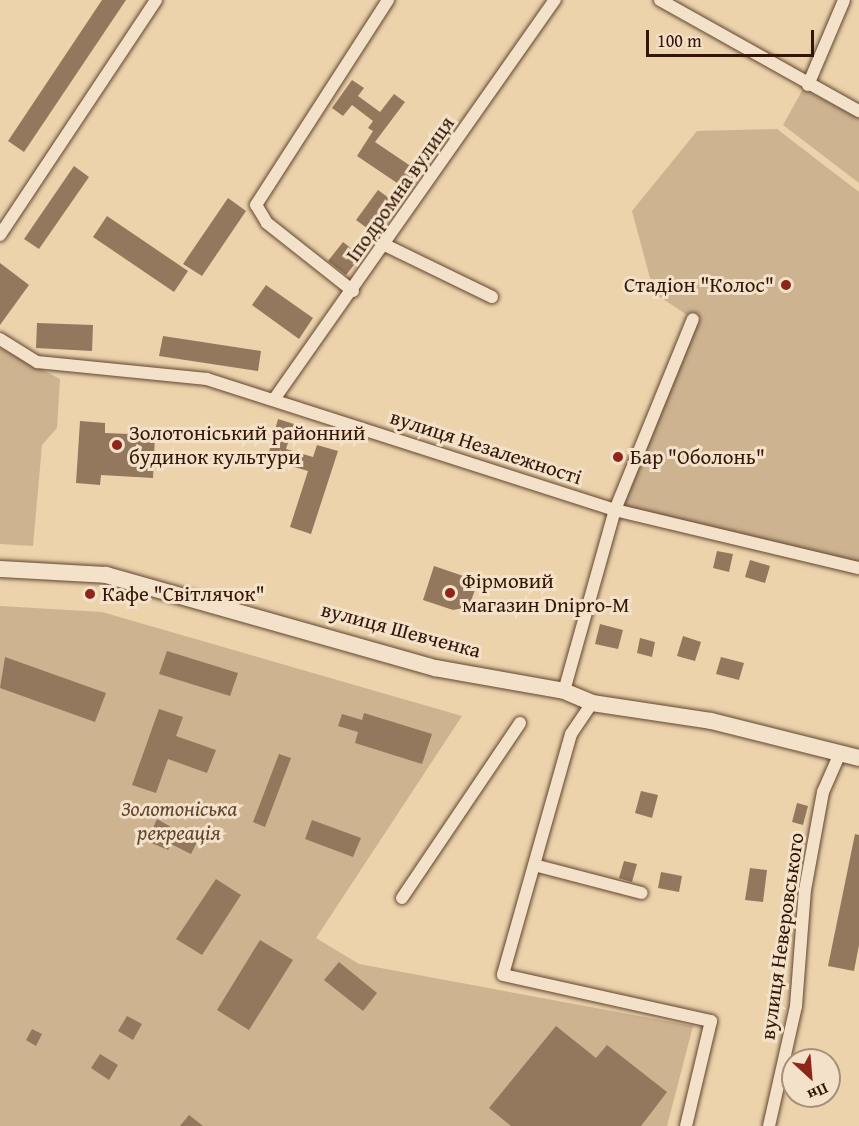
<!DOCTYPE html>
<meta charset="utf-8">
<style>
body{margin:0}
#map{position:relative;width:859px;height:1126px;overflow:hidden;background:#ecd3ac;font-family:"Gentium Book Plus",serif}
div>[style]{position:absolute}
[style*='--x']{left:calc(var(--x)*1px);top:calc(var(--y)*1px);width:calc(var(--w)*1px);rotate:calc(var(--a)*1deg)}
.green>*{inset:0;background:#cdb390}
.building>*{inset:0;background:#93785d}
.roads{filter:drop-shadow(0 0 2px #614530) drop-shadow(0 0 2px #614530)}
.minor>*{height:12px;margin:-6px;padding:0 6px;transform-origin:6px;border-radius:6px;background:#f3e2c9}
.secondary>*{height:16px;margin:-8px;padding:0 8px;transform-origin:8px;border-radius:8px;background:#f3e2c9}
.dots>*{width:16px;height:16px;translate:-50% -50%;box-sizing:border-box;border:3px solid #f3e2c9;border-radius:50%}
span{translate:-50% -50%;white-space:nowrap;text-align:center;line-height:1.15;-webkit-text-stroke:6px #f3e2c9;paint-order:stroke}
.street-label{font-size:21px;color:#331607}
.poi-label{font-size:21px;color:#331607}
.right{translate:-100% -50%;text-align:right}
.left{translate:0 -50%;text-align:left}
.park-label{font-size:21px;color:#614530;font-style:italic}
.north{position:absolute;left:781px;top:1048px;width:60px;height:60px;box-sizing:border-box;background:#f3e2c9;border:2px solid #a6907b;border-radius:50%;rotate:154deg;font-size:16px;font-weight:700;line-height:24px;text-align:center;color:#331607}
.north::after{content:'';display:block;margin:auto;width:21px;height:27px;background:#8f2418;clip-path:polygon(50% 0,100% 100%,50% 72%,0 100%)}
.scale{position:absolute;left:646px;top:30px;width:168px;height:27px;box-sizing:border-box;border:3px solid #331607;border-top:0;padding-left:8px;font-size:18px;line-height:21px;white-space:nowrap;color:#331607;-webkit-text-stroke:4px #f3e2c9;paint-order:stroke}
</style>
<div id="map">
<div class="green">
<i style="clip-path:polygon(803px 89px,859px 118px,859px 183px,783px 125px)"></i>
<i style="clip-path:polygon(777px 129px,859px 192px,859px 568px,615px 510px,693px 319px,654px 293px,632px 211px,697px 131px)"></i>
<i style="clip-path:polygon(0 348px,60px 379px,57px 428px,42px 445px,33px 546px,0 544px)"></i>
<i style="clip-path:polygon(0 606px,102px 612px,462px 716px,316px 938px,359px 964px,693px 1026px,667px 1126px,0 1126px)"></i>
</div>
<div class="building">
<i style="clip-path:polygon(102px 0,126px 0,24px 152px,8px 141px)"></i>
<i style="clip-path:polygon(352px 80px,364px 88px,358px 96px,380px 112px,394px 94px,405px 102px,375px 142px,418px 171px,406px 189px,357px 156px,373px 131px,368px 128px,373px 121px,352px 105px,343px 116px,332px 108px)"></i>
<i style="clip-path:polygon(74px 166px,89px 177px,39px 249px,24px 239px)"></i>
<i style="clip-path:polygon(378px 190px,397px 204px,375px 234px,356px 220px)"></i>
<i style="clip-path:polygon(228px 198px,246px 211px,202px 276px,183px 264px)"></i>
<i style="clip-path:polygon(107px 216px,188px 271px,174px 292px,93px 237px)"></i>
<i style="clip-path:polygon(343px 242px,361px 256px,346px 275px,328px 261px)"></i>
<i style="clip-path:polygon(0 263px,29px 285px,0 325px)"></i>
<i style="clip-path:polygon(266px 285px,313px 318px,299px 339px,252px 305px)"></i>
<i style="clip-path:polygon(37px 323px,93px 325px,92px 351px,36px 348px)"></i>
<i style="clip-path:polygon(163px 336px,261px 351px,258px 371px,159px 356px)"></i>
<i style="clip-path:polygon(278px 419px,294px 424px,286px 449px,313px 457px,317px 445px,338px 451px,311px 534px,290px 527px,308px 471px,267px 459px)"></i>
<i style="clip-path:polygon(80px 421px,105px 423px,105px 433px,155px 435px,153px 478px,101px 475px,100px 485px,76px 483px)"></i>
<i style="clip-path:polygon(717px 551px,733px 554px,729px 572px,713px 568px)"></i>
<i style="clip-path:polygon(750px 560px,770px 566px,765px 583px,745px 577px)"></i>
<i style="clip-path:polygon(434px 566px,478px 581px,469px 607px,453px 610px,423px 600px)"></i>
<i style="clip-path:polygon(600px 624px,623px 630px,618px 649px,595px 644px)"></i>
<i style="clip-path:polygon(683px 636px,701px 642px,695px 661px,677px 656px)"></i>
<i style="clip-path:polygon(640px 638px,655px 642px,652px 657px,637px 653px)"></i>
<i style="clip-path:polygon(167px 651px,238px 673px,230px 696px,159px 674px)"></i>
<i style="clip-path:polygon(5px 657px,106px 693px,95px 722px,0 688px)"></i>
<i style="clip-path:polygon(721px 657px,744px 663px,739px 680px,716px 674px)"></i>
<i style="clip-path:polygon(159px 709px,183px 717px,176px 736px,216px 750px,207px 773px,168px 759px,156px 793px,132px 785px)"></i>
<i style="clip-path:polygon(364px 713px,432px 734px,422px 764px,355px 743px,358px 732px,338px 726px,342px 714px,362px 720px)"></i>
<i style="clip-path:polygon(279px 754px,291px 758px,265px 827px,253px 822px)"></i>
<i style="clip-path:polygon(641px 791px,658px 795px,652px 818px,635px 813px)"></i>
<i style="clip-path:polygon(797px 803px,808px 806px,803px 825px,792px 822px)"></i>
<i style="clip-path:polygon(157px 819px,197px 842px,191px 854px,171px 844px,168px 850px,147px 841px)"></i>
<i style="clip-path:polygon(312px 820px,361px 838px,353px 857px,305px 839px)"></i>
<i style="clip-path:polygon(855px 834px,859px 835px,859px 945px,854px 971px,828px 966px)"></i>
<i style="clip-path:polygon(624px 861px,637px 864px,632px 882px,619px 878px)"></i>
<i style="clip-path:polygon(750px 868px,767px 870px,763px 902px,745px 900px)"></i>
<i style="clip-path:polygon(661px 872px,682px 876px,679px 892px,658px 888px)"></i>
<i style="clip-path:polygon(216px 879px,241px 895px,202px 955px,176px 939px)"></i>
<i style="clip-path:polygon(260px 940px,293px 960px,249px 1030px,217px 1010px)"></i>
<i style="clip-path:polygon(339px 962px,377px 993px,363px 1011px,324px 980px)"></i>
<i style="clip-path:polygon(127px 1016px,142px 1024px,133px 1040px,118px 1031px)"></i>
<i style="clip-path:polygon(556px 1026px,596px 1058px,607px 1045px,667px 1092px,641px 1126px,511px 1126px,489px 1108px)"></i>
<i style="clip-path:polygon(32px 1029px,42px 1034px,36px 1046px,26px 1040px)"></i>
<i style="clip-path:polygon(100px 1054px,118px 1065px,109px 1080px,91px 1068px)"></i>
<i style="clip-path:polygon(189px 1115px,203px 1126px,180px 1126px)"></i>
</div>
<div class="roads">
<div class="minor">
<i style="--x:660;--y:0;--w:228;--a:29.2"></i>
<i style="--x:808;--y:85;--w:92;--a:-67"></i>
<i style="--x:0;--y:235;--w:282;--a:-56.4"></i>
<i style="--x:385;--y:245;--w:119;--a:25.9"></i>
<i style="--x:353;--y:291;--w:110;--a:-141.7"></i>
<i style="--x:267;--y:223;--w:21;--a:-121"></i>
<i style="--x:256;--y:205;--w:244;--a:-57.2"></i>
<i style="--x:0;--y:339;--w:44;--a:31.9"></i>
<i style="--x:37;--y:362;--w:171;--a:5.7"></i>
<i style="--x:207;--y:379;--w:429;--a:17.8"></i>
<i style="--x:615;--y:510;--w:251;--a:13.4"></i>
<i style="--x:275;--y:398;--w:487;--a:-54.9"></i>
<i style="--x:564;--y:691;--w:188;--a:-74.3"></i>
<i style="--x:615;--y:510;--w:206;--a:-67.8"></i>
<i style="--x:592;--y:703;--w:37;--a:124"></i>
<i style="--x:571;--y:734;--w:250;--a:105.8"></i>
<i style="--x:503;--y:975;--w:213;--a:12.5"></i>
<i style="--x:711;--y:1021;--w:108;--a:103.4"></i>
<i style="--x:538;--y:866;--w:107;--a:14.6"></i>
<i style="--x:402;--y:898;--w:211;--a:-56"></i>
<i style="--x:769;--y:1126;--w:123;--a:-77.3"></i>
<i style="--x:796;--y:1006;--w:116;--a:-85.6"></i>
<i style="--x:805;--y:890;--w:100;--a:-79.6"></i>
<i style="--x:823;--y:792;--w:43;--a:-66.4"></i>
</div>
<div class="secondary">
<i style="--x:0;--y:569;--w:106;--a:3.2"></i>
<i style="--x:106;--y:575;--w:342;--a:15.8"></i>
<i style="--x:435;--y:668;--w:131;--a:10.1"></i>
<i style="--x:564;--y:691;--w:30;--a:23"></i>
<i style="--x:592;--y:703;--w:120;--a:8.6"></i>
<i style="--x:711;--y:721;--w:153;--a:14"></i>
</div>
</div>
<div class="dots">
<i style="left:786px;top:285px;background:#8f2418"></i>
<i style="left:117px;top:445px;background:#8f2418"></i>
<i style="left:618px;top:457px;background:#8f2418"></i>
<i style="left:450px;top:593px;background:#8f2418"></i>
<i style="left:90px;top:594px;background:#8f2418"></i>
</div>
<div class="street-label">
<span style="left:400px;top:189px;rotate:-55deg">Іподромна вулиця</span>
<span style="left:486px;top:447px;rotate:18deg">вулиця Незалежності</span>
<span style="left:401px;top:630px;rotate:15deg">вулиця Шевченка</span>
<span style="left:782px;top:936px;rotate:-82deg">вулиця Неверовського</span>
</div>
<div class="poi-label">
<span class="right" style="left:774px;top:285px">Стадіон "Колос"</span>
<span class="left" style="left:129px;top:445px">Золотоніський районний<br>будинок культури</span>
<span class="left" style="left:630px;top:457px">Бар "Оболонь"</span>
<span class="left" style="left:462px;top:593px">Фірмовий<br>магазин Dnipro-M</span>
<span class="left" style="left:102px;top:594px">Кафе "Світлячок"</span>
</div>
<div class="park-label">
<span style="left:179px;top:821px">Золотоніська<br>рекреація</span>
</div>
<div class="north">Пн</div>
<div class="scale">100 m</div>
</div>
